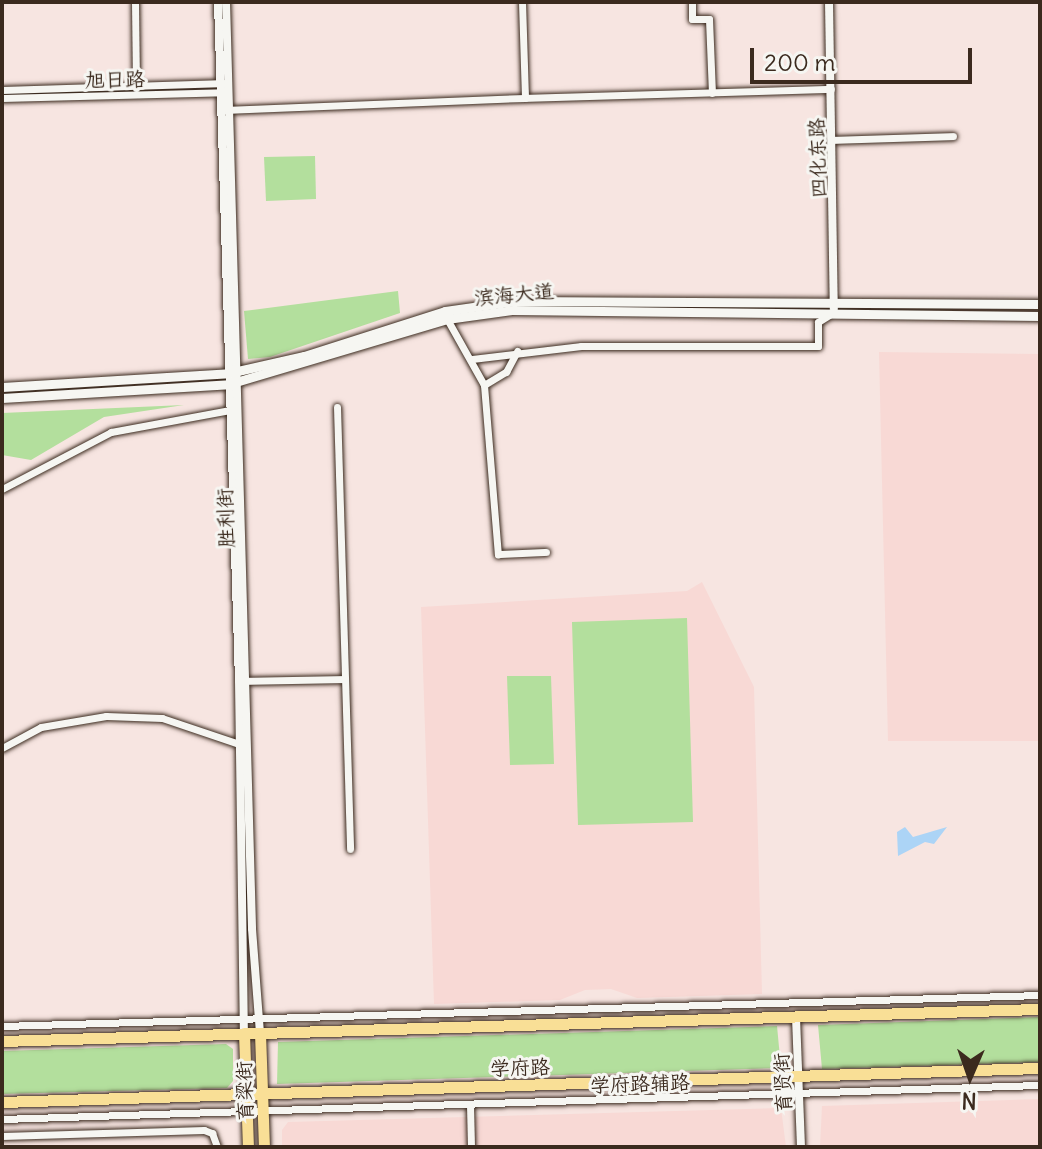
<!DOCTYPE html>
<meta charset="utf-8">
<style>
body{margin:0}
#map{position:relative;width:1042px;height:1149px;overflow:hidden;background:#f7e5e1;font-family:Delius,"LXGW WenKai TC",sans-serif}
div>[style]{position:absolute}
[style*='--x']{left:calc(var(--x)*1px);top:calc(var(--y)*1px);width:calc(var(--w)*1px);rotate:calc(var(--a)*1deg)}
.built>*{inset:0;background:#f8d9d5}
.green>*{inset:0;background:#b3df9d}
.water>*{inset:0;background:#acd4f6}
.roads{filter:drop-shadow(0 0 2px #3b2a1e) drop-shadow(0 0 2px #3b2a1e)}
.minor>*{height:7px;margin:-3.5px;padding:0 3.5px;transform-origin:3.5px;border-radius:3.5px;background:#f6f6f2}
.tertiary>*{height:8px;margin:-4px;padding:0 4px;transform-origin:4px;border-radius:4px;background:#f6f6f2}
.secondary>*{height:9px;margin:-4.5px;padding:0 4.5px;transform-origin:4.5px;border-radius:4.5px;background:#f6f6f2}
.trunk>*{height:11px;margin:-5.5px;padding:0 5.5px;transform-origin:5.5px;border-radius:5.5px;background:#f9df96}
span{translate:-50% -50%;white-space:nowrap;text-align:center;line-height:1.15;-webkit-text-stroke:6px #f6f6f2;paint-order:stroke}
.street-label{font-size:20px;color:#3b2a1e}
.frame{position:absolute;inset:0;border:4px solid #3b2a1e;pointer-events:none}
.north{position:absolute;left:930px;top:1037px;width:80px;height:80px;-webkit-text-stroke:6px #f6f6f2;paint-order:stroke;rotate:182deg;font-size:22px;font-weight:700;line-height:32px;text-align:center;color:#3b2a1e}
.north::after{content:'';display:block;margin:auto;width:28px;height:36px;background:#3b2a1e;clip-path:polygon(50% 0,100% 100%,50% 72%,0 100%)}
.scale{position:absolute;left:750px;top:48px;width:222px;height:36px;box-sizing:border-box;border:4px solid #3b2a1e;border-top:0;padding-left:10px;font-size:24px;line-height:28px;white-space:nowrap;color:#3b2a1e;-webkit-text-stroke:6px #f6f6f2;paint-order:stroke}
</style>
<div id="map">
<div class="built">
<i style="clip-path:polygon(879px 352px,1040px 354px,1040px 741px,888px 741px)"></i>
<i style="clip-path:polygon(702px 582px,754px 687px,762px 994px,637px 998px,611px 989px,585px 990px,560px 1000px,434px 1004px,421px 607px,687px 591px)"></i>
<i style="clip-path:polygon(1040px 1099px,1040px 1147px,820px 1147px,822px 1106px)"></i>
<i style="clip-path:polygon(781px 1108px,786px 1147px,282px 1147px,282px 1130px,288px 1122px)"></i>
</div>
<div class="green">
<i style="clip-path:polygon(315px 156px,316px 199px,266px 201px,264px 157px)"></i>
<i style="clip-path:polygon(398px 291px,400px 313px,270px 357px,248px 359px,244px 311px)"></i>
<i style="clip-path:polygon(184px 405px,104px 417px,31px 460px,2px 455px,2px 413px)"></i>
<i style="clip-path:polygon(687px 618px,693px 822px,578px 825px,572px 622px)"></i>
<i style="clip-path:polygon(507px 676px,551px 676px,554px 764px,510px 765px)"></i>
<i style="clip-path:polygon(1040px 1017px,1040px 1062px,822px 1069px,818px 1025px)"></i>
<i style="clip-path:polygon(777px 1026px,781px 1068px,277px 1084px,278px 1042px)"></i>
<i style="clip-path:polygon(226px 1044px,233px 1049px,233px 1081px,227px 1088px,2px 1094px,2px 1051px)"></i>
</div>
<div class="water">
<i style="clip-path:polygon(905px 827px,913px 837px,947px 827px,934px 844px,925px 842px,898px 856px,897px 832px)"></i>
</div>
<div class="roads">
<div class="minor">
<i style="--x:135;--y:2;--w:86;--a:89.3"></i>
<i style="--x:522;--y:2;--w:96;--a:88.2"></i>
<i style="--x:525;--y:98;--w:306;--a:-1.7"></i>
<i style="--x:692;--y:2;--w:17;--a:90"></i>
<i style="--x:692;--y:19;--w:17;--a:0"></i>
<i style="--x:709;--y:19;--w:74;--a:87.7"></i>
<i style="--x:2;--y:90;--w:224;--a:-1.8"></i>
<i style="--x:2;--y:98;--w:222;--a:-1.5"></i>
<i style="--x:224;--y:110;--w:301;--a:-2.3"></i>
<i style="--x:833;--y:140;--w:120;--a:-1.9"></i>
<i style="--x:447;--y:319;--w:76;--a:60.7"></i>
<i style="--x:484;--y:385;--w:170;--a:85.3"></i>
<i style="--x:498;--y:554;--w:48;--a:-2.4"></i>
<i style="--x:472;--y:359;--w:110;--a:-6.8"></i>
<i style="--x:581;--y:346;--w:237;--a:0"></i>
<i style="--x:818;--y:346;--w:24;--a:-90"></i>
<i style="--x:818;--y:322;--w:15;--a:-32"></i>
<i style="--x:484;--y:385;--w:26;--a:-31"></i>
<i style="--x:506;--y:372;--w:24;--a:-62"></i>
<i style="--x:337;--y:407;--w:442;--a:88.3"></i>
<i style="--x:2;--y:489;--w:123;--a:-27.6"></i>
<i style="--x:111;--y:432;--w:121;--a:-10.5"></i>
<i style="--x:241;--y:681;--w:102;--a:-1.1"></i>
<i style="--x:2;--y:748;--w:44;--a:-28.3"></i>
<i style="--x:41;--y:727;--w:66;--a:-9.6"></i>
<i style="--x:106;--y:716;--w:56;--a:2"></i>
<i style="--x:162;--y:718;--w:88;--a:18.6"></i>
<i style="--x:2;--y:1026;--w:1038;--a:-1.71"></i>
<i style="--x:470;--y:1105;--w:42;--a:88.6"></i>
<i style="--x:2;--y:1119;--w:1039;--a:-1.88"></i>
<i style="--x:2;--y:1136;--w:202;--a:-1.7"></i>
<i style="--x:204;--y:1130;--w:9;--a:21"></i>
<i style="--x:212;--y:1133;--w:15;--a:70"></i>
</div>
<div class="tertiary">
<i style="--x:218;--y:2;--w:679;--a:88.23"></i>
<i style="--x:239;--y:681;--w:352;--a:89.2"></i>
<i style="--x:226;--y:2;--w:927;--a:88.39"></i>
<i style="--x:252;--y:929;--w:104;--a:85.6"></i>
<i style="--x:829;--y:2;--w:307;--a:89.1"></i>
<i style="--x:796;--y:1017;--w:130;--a:87.8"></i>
</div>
<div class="secondary">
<i style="--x:2;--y:387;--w:227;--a:-3.5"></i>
<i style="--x:229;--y:373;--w:77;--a:-12.8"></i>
<i style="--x:304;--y:356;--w:148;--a:-17.7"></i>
<i style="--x:445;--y:311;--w:71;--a:-8.1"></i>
<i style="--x:515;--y:301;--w:525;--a:0.33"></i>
<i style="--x:2;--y:398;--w:227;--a:-3.5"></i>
<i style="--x:229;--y:384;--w:227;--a:-16.6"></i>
<i style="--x:447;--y:319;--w:67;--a:-7.8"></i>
<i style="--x:513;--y:310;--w:527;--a:0.65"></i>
</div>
<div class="trunk">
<i style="--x:244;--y:1033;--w:114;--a:88"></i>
<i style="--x:260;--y:1033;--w:114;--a:88"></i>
<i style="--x:2;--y:1041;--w:1038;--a:-1.77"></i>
<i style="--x:2;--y:1102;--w:1039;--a:-1.88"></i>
</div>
</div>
<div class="street-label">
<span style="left:115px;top:79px;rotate:-1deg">旭日路</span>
<span style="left:817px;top:158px;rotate:-92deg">四化东路</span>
<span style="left:514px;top:294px;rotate:-5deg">滨海大道</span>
<span style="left:225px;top:518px;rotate:-92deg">胜利街</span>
<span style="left:520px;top:1067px;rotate:-2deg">学府路</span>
<span style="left:640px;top:1083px;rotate:-2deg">学府路辅路</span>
<span style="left:782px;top:1083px;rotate:-93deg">育贤街</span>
<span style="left:244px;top:1091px;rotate:-92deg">育梁街</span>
</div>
<div class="frame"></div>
<div class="north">N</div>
<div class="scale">200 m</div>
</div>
